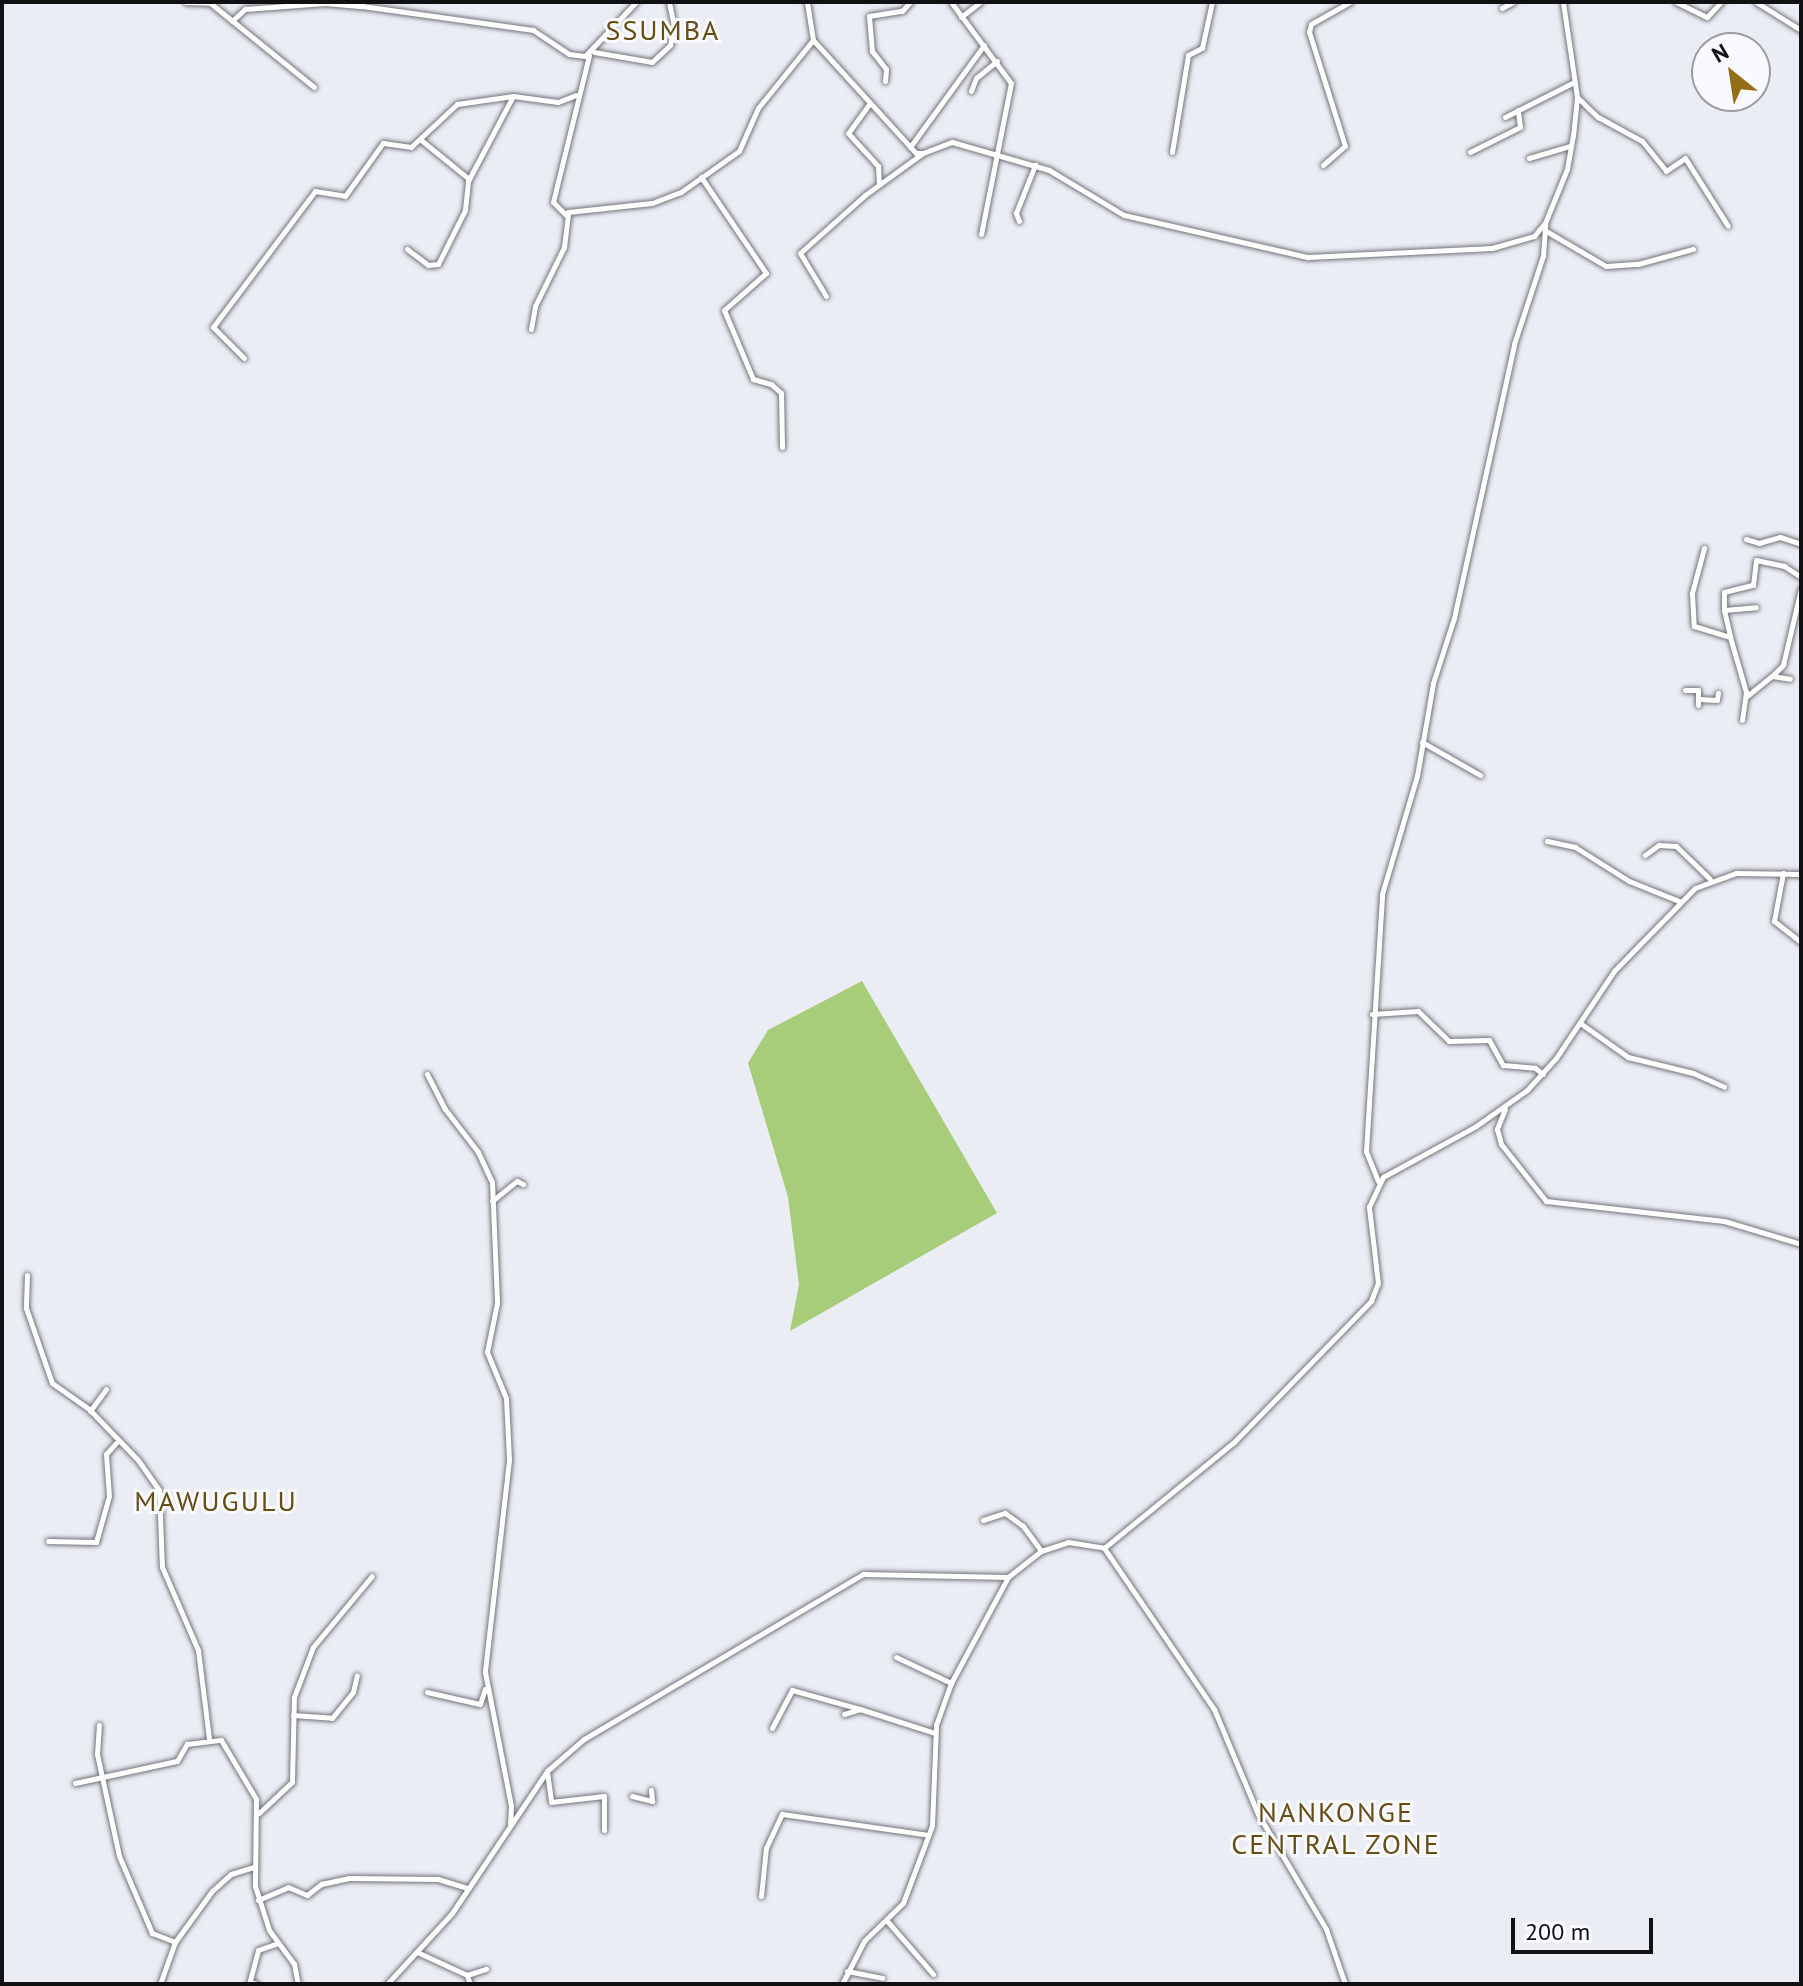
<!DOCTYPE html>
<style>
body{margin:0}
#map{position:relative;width:1803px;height:1986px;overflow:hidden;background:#eaedf3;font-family:"PT Sans",sans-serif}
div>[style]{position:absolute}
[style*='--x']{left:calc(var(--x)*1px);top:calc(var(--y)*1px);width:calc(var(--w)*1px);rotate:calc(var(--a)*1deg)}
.forest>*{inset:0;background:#a7cc7a}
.roads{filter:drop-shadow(0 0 2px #72757a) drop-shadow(0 0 2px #72757a)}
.minor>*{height:5px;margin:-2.5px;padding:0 2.5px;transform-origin:2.5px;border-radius:2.5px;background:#fff}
span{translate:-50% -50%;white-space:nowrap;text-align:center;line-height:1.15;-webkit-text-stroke:6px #f8faff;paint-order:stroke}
.quarter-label{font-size:28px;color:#664d13;letter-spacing:2px}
.frame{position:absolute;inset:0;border:4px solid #101113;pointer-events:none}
.north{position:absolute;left:1691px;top:32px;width:80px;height:80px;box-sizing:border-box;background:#f8faff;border:2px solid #9b9da1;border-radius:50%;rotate:330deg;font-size:22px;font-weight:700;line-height:32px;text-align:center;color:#101113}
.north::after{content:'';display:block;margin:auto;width:28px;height:36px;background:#936e16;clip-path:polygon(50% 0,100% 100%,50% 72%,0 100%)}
.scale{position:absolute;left:1511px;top:1918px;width:142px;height:36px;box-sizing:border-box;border:4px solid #101113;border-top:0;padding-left:10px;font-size:24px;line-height:28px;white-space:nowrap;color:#101113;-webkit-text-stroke:6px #f8faff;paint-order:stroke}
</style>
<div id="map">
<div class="forest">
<i style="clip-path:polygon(862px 981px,997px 1213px,790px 1331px,799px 1285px,788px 1197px,748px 1063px,768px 1030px)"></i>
</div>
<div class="roads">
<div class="minor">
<i style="--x:186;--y:2;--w:24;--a:2"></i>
<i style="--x:209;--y:2;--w:135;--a:39"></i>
<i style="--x:951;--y:2;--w:101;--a:53.5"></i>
<i style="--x:1011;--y:83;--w:154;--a:101.2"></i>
<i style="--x:1676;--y:2;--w:34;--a:26"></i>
<i style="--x:1707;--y:17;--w:21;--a:-47"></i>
<i style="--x:1756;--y:2;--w:53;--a:31.9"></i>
<i style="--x:1502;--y:8;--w:13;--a:-29"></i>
<i style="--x:961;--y:17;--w:24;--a:-38"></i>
<i style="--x:232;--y:21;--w:18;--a:-43"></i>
<i style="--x:245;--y:9;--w:80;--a:-4.3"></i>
<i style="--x:325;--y:3;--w:37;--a:5"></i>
<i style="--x:362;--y:6;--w:173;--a:8"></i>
<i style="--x:533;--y:30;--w:43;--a:33.7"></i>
<i style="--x:569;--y:54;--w:16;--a:7"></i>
<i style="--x:585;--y:56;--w:74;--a:-46.6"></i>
<i style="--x:813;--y:40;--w:153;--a:47.7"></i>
<i style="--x:916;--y:153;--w:6;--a:0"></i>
<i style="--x:594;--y:52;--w:59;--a:9.8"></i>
<i style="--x:652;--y:62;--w:25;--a:-43"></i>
<i style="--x:670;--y:45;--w:19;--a:-78"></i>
<i style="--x:674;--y:26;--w:25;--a:-102"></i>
<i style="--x:885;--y:81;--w:12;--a:-85"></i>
<i style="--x:886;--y:69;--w:23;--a:-128"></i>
<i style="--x:872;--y:51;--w:35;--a:-95"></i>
<i style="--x:869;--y:16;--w:33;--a:-9"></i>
<i style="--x:902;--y:11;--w:12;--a:-48"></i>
<i style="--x:971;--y:91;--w:14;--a:-69"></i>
<i style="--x:976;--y:78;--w:27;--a:-39"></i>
<i style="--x:1578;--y:98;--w:28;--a:44"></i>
<i style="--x:1598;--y:117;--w:50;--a:28.6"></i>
<i style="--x:1642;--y:141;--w:38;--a:51"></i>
<i style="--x:1666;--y:171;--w:23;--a:-34"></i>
<i style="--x:1685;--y:158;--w:80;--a:57.7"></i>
<i style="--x:870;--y:103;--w:37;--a:126"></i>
<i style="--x:848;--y:133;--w:45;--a:47.7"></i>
<i style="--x:878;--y:166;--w:18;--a:87"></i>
<i style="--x:1505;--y:117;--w:77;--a:-26.9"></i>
<i style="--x:421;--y:140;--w:62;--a:39.1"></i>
<i style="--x:910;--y:147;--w:126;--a:-54"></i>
<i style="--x:1172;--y:152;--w:98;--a:-80.6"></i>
<i style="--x:1188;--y:55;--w:16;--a:-27"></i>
<i style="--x:1202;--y:48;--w:47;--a:-77.7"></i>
<i style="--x:1470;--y:152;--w:56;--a:-26.6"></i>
<i style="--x:1520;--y:127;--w:17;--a:-97"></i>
<i style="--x:1529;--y:158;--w:43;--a:-16.3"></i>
<i style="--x:1323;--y:165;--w:29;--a:-41"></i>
<i style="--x:1345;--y:146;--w:120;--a:-107.5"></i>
<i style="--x:1309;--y:32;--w:8;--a:-76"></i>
<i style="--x:1311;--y:24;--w:45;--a:-29.4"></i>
<i style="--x:701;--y:177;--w:116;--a:55.9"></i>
<i style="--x:766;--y:273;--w:56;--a:138.6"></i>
<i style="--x:724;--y:310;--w:75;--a:67.2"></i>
<i style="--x:753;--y:379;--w:19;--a:16"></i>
<i style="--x:771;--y:384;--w:13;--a:42"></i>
<i style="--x:781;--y:393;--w:54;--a:88.9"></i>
<i style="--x:566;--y:215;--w:18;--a:-135"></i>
<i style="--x:553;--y:202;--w:151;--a:-76.2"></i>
<i style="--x:1019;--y:221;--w:9;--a:-111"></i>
<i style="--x:1016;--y:213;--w:52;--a:-68.4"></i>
<i style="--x:1546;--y:231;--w:69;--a:30.3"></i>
<i style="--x:1606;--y:266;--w:32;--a:-4"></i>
<i style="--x:1638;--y:264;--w:57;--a:-15.3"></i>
<i style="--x:407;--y:249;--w:26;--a:37"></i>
<i style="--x:428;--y:265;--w:10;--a:-6"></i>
<i style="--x:438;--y:264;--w:60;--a:-63.4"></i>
<i style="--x:465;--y:210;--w:29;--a:-84"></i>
<i style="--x:468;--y:181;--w:96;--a:-62.1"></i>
<i style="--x:826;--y:296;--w:50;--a:-121.2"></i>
<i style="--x:800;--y:253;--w:87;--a:-41.7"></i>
<i style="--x:865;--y:195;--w:72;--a:-35.9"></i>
<i style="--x:923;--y:153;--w:31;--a:-21"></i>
<i style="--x:952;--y:142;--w:101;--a:16.1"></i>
<i style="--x:1049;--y:170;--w:87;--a:31"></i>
<i style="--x:1124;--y:215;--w:189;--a:12.9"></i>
<i style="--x:1308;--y:257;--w:184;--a:-2.8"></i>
<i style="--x:1492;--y:248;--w:44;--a:-15.9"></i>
<i style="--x:1534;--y:236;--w:17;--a:-50"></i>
<i style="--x:1545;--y:223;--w:58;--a:-67.8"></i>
<i style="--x:1567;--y:169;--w:34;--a:-80"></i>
<i style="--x:1573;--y:136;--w:39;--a:-84"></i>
<i style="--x:1577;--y:97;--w:96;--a:-98.4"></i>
<i style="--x:531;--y:329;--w:23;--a:-80"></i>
<i style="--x:535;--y:306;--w:66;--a:-63.8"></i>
<i style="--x:564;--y:247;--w:35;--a:-83"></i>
<i style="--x:568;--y:212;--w:84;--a:-6.1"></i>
<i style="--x:652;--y:203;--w:31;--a:-21"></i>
<i style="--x:681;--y:192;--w:71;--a:-35.3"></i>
<i style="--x:739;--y:151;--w:47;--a:-66.2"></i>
<i style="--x:758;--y:108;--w:87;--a:-51"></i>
<i style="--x:813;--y:40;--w:38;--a:-99"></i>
<i style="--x:244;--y:358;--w:44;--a:-135"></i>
<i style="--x:213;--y:327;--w:170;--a:-53.1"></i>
<i style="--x:315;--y:191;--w:30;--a:9"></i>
<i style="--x:345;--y:196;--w:65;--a:-54.4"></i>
<i style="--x:383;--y:143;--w:28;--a:8"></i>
<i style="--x:411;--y:147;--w:63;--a:-43.1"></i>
<i style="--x:457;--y:104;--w:57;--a:-8.1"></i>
<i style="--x:513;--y:96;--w:45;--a:7.6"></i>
<i style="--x:558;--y:102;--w:19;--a:-21"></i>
<i style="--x:1746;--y:539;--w:14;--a:17"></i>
<i style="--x:1759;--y:543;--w:22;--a:-16"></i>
<i style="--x:1780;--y:537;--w:22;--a:18"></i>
<i style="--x:1704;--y:548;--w:47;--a:104.9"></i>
<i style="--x:1692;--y:593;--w:33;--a:87"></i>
<i style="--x:1694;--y:626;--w:38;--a:17"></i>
<i style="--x:1730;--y:637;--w:57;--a:73.8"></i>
<i style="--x:1746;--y:692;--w:28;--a:98"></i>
<i style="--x:1724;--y:610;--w:18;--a:-90"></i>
<i style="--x:1724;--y:592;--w:30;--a:-14"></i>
<i style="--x:1753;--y:585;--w:25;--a:-83"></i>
<i style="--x:1756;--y:560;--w:29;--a:12"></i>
<i style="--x:1784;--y:566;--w:20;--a:33"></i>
<i style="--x:1730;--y:636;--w:27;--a:-103"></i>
<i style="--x:1724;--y:610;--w:32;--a:-5"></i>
<i style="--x:1772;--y:676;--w:16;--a:-45"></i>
<i style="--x:1783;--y:665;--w:79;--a:-76.8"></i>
<i style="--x:1685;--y:690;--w:13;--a:0"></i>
<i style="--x:1698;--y:690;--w:15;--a:90"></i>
<i style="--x:1747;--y:696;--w:32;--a:-39"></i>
<i style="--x:1772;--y:676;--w:18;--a:9"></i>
<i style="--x:1699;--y:699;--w:18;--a:3"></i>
<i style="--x:1717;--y:700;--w:7;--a:-82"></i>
<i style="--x:1422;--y:742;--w:67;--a:29.6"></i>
<i style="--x:1547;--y:841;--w:29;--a:12"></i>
<i style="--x:1575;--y:847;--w:64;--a:32.2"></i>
<i style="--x:1629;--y:881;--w:54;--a:21.8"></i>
<i style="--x:1645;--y:855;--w:17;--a:-36"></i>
<i style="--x:1659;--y:845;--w:17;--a:3"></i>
<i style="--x:1676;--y:846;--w:47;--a:44.1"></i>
<i style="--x:1783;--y:873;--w:49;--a:100.6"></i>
<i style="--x:1774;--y:921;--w:34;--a:38"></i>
<i style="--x:1372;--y:1014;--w:46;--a:-3.7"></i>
<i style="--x:1418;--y:1011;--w:43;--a:44.1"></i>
<i style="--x:1449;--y:1041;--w:40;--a:-1.4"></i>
<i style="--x:1489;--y:1040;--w:29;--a:61"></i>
<i style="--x:1503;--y:1065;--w:32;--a:5"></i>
<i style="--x:1535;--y:1068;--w:10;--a:37"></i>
<i style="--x:1580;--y:1023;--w:59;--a:35.3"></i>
<i style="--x:1628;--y:1057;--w:67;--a:13.8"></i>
<i style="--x:1693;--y:1073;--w:34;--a:24"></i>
<i style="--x:427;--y:1074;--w:39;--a:63"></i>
<i style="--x:445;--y:1109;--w:54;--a:52.5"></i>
<i style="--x:478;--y:1152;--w:33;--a:65"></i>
<i style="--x:492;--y:1182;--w:121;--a:87.6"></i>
<i style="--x:497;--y:1303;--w:50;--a:101.5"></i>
<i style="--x:487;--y:1352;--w:50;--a:67.6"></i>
<i style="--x:506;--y:1398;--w:62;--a:87.2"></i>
<i style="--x:509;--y:1460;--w:213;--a:96.5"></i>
<i style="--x:485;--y:1672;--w:136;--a:79"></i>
<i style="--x:511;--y:1806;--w:18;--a:93"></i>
<i style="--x:1505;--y:1109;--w:22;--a:112"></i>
<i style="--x:1497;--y:1129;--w:16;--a:75"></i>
<i style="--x:1501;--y:1144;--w:73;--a:51.7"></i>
<i style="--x:1546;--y:1201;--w:179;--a:6.4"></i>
<i style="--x:1724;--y:1221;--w:80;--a:16.6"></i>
<i style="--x:1378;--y:1181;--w:32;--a:-112"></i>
<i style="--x:1366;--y:1151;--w:257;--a:-86.4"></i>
<i style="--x:1382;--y:894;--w:123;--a:-73.5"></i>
<i style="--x:1417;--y:776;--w:94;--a:-80.2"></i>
<i style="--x:1433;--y:683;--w:68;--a:-72.1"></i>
<i style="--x:1454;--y:618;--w:280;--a:-77.6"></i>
<i style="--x:1514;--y:344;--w:93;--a:-71.8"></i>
<i style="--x:1543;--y:256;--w:32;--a:-86"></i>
<i style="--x:492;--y:1201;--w:32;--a:-39"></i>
<i style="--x:517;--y:1181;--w:7;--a:27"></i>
<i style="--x:27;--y:1275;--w:33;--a:92"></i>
<i style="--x:26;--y:1308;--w:79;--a:70.9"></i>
<i style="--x:52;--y:1383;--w:45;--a:35.1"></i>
<i style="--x:89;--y:1409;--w:71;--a:46.1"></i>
<i style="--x:138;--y:1460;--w:37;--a:55"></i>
<i style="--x:159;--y:1490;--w:77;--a:87.8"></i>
<i style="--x:162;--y:1567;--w:90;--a:66.6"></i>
<i style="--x:198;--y:1650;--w:89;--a:82.9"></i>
<i style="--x:90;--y:1411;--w:27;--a:-54"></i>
<i style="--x:983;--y:1520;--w:23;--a:-18"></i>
<i style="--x:1005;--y:1513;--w:22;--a:36"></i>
<i style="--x:1023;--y:1526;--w:31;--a:54"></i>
<i style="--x:48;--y:1541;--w:48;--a:1.2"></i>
<i style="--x:96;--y:1542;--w:48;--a:-74.2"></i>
<i style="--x:109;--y:1496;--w:42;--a:-94.1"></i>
<i style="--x:106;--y:1454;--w:15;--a:-48"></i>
<i style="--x:1104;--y:1548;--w:195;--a:55.7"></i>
<i style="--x:1214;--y:1709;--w:114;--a:67.3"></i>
<i style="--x:1258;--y:1814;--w:134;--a:59.4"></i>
<i style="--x:1326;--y:1929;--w:58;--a:70.9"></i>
<i style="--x:896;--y:1657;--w:61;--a:25.3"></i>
<i style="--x:427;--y:1692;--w:54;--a:12.8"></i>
<i style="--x:480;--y:1704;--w:16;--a:-72"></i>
<i style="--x:844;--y:1714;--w:17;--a:-17"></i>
<i style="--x:860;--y:1709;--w:79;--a:17.7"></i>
<i style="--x:293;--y:1715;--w:39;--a:4"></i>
<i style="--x:332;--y:1718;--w:33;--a:-51"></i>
<i style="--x:353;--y:1692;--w:17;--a:-77"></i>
<i style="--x:99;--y:1725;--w:29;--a:94"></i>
<i style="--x:97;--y:1754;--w:104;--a:77.8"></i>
<i style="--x:119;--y:1856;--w:84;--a:66.8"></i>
<i style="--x:152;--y:1933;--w:25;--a:21"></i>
<i style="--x:772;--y:1728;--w:43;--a:-62.2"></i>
<i style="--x:792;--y:1690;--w:71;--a:15.6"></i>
<i style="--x:547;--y:1772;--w:30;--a:82"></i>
<i style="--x:551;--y:1802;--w:53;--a:-6.5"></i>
<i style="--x:604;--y:1796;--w:34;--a:90"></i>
<i style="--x:75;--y:1783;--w:104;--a:-12.2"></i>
<i style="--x:177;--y:1761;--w:20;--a:-60"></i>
<i style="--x:187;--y:1744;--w:34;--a:-7"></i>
<i style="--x:221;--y:1740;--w:69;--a:59.3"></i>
<i style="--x:256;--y:1799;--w:87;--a:90.7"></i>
<i style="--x:255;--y:1886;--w:46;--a:72.3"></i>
<i style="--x:269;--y:1930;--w:42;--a:53.7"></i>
<i style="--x:294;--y:1964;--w:20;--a:79"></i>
<i style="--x:632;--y:1796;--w:21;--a:14"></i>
<i style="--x:652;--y:1801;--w:11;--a:-95"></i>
<i style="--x:259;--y:1813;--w:45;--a:-43.2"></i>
<i style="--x:292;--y:1782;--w:85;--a:-88.7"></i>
<i style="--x:294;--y:1697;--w:53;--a:-69.2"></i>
<i style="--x:313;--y:1647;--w:92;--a:-50.3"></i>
<i style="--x:761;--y:1896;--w:48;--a:-84.1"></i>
<i style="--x:766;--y:1848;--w:38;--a:-65"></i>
<i style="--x:782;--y:1814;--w:148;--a:8.1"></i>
<i style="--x:258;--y:1900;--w:33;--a:-23"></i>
<i style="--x:288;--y:1887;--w:21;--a:23"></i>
<i style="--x:307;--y:1895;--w:18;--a:-38"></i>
<i style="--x:321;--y:1884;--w:29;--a:-12"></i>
<i style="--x:349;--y:1878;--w:89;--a:0.6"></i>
<i style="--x:438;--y:1879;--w:30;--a:17"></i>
<i style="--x:888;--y:1922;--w:69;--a:49.1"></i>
<i style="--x:417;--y:1952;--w:55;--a:24.7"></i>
<i style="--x:467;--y:1975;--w:20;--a:-18"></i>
<i style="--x:847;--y:1971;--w:36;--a:11"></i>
<i style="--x:467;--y:1975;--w:9;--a:72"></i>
<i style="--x:250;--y:1982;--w:7;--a:16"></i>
<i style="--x:160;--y:1984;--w:45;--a:-70.3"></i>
<i style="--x:175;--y:1942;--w:63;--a:-54"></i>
<i style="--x:212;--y:1891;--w:25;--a:-42"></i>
<i style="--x:231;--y:1874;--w:24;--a:-17"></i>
<i style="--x:249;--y:1984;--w:35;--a:-75"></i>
<i style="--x:258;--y:1950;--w:21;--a:-19"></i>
<i style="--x:387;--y:1984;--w:96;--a:-47.5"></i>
<i style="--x:452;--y:1913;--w:171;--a:-56.2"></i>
<i style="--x:547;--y:1771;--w:49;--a:-40.9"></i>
<i style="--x:584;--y:1739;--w:324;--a:-30.6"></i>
<i style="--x:863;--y:1574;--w:145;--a:1.2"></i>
<i style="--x:1008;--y:1577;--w:42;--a:-38.2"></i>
<i style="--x:1041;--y:1551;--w:28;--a:-18"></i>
<i style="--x:1068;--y:1542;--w:36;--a:9"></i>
<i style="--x:1104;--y:1548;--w:168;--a:-39.2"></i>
<i style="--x:1234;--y:1442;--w:197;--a:-45.8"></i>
<i style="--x:1371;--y:1301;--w:19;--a:-69"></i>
<i style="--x:1378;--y:1283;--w:77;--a:-96.8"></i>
<i style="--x:1369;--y:1207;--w:33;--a:-65"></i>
<i style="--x:1383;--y:1177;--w:106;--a:-28.7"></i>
<i style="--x:1476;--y:1126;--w:62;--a:-35.2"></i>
<i style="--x:1527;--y:1090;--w:43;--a:-47.8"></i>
<i style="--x:1556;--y:1058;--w:105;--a:-56.3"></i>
<i style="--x:1614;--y:971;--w:116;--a:-45.7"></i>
<i style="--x:1695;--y:888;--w:44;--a:-20.1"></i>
<i style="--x:1736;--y:873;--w:65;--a:0.9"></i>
<i style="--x:842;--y:1984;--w:48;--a:-62.9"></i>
<i style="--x:864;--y:1941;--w:54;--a:-44.3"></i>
<i style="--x:903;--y:1903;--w:82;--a:-69.4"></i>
<i style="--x:932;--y:1826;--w:101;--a:-87.7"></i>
<i style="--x:936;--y:1725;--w:45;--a:-70.3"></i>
<i style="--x:951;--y:1683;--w:120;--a:-61.7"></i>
</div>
</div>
<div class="quarter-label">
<span style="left:663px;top:30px">SSUMBA</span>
<span style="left:216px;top:1501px">MAWUGULU</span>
<span style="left:1336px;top:1828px">NANKONGE<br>CENTRAL ZONE</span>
</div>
<div class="frame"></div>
<div class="north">N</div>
<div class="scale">200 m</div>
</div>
